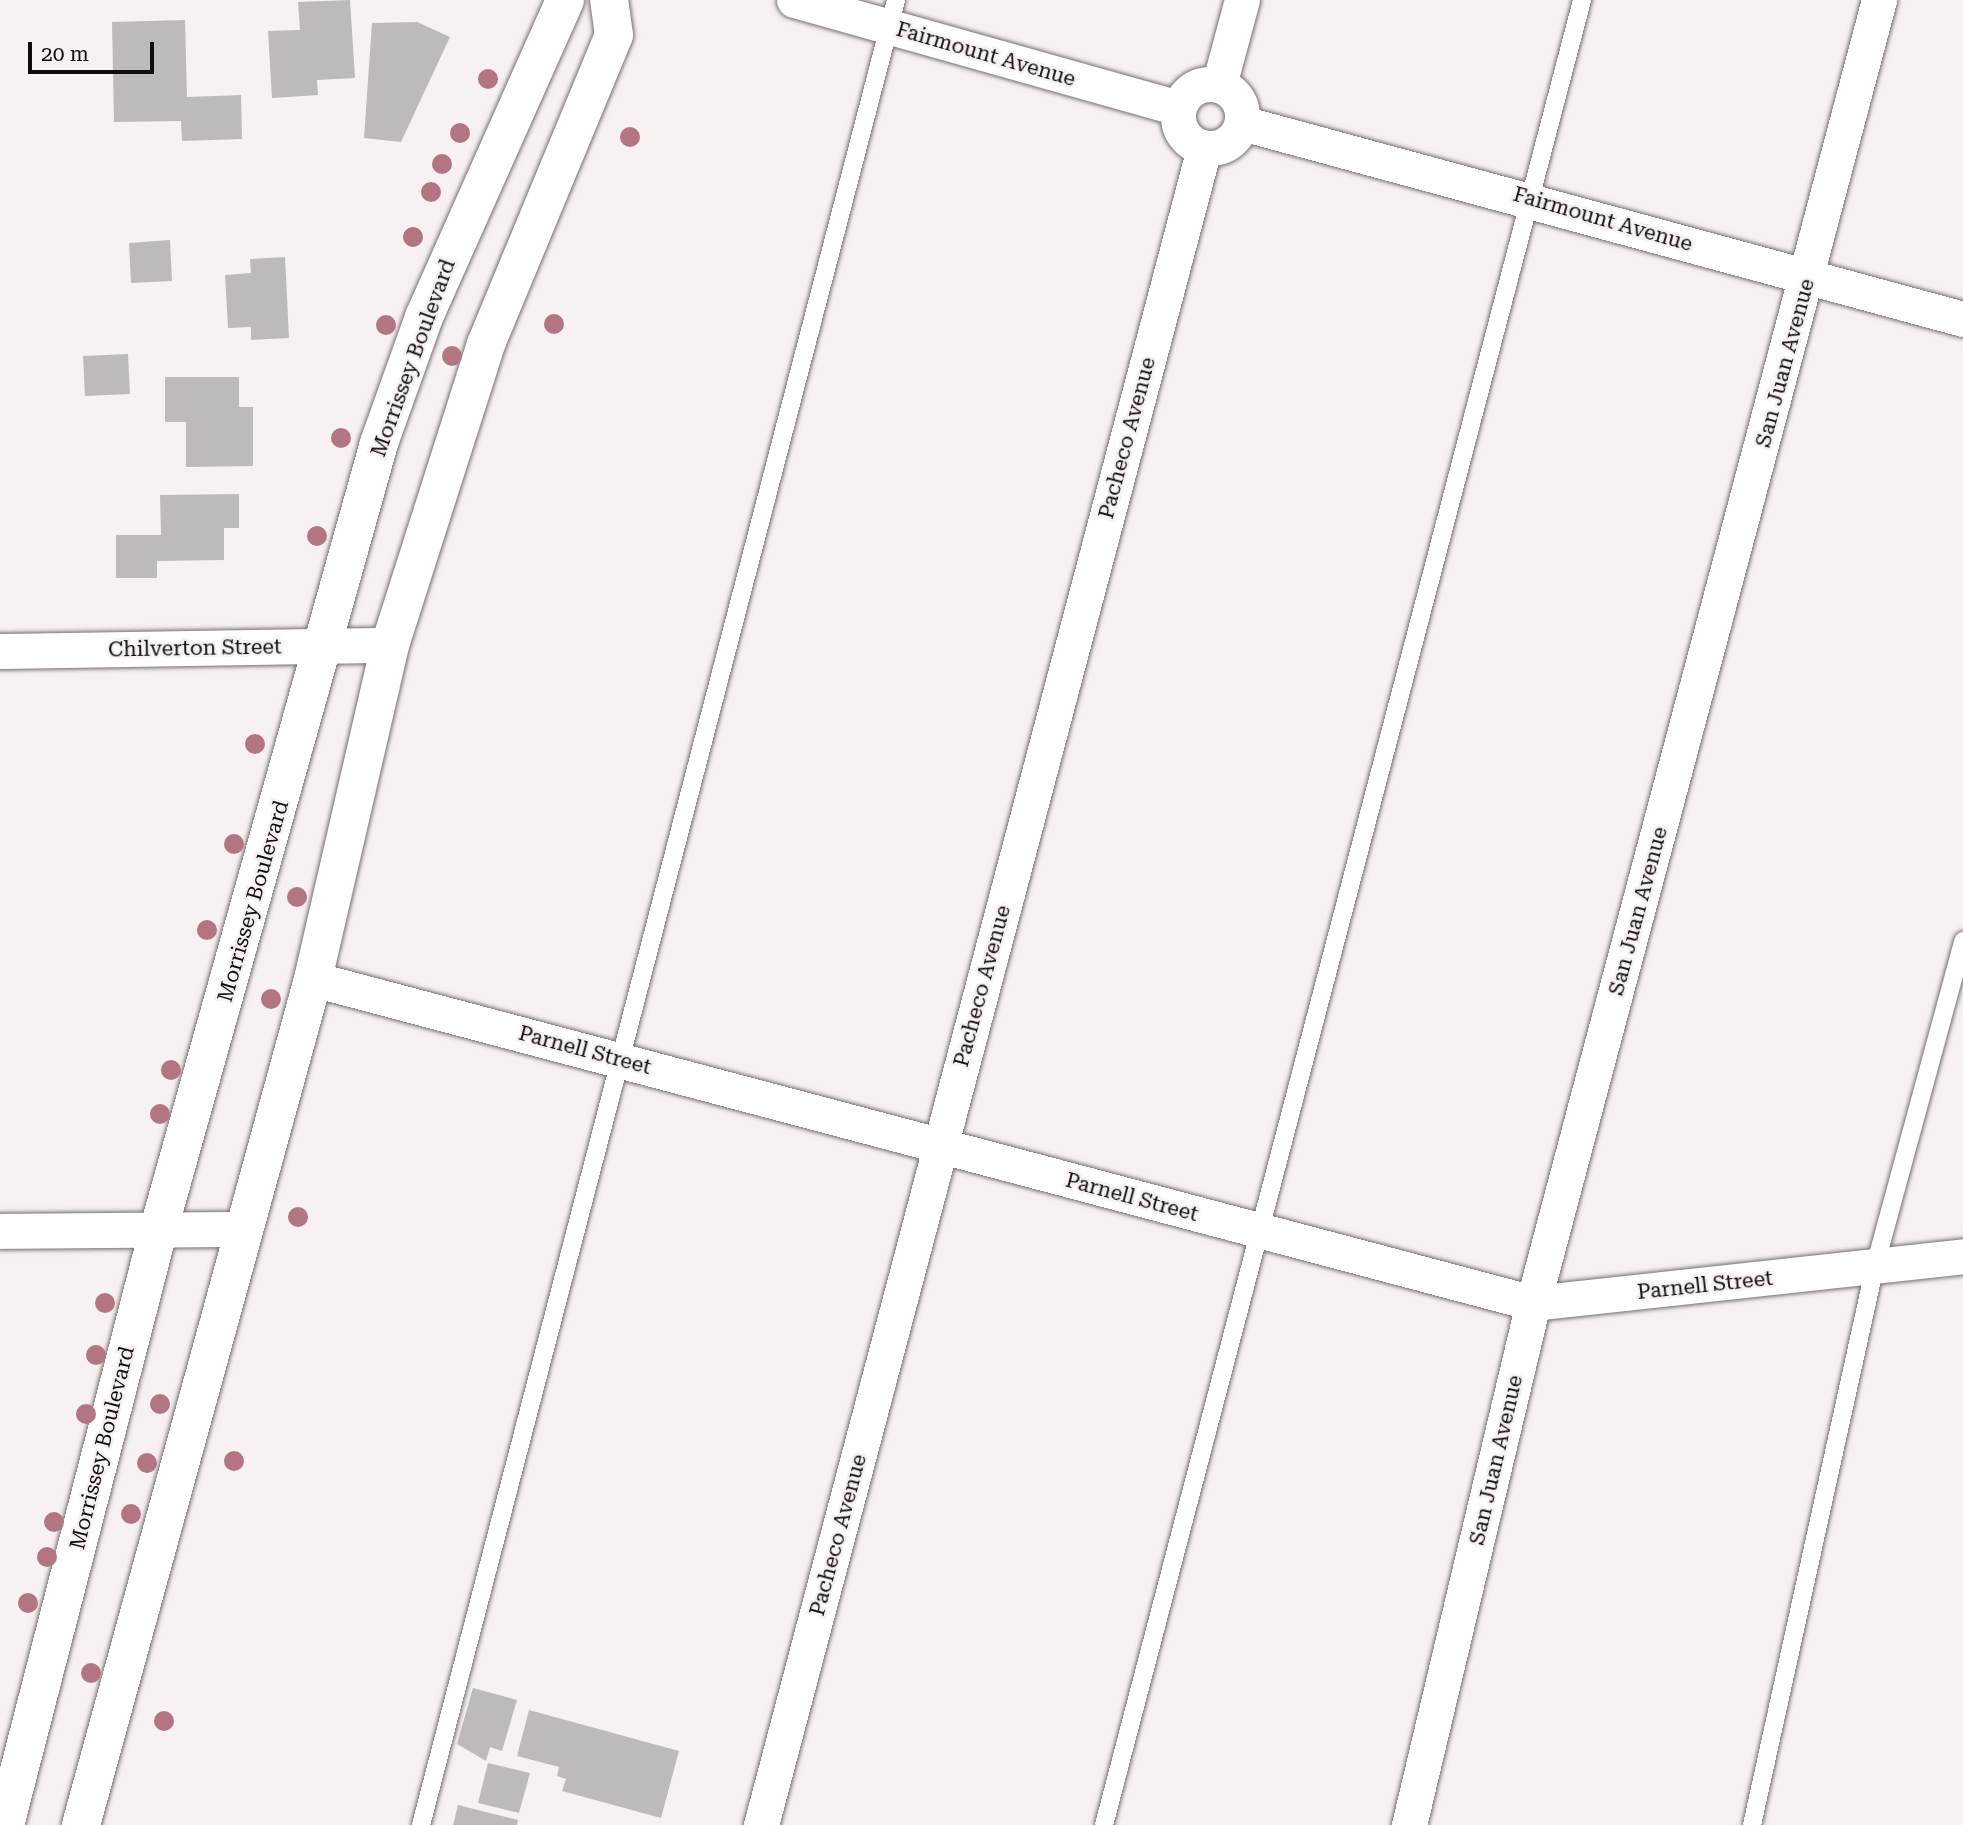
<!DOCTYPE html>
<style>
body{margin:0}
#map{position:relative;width:1963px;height:1825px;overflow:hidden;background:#f7f1f1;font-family:"Roboto Serif",serif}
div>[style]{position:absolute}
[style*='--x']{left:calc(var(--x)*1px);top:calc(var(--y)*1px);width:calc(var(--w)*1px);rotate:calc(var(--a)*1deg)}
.building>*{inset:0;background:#bfbaba}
.roads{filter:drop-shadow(0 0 2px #757070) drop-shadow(0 0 2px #757070)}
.lane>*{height:18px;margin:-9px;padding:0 9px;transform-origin:9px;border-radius:9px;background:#fff}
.street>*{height:35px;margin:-17.5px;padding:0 17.5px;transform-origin:17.5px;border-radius:17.5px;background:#fff}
.street>.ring{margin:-17.5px;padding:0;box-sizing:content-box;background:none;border:35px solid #fff;border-radius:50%}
.secondary>*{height:38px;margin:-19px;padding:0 19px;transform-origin:19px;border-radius:19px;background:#fff}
.trees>*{width:20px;height:20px;margin:-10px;border-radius:50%;background:#b37581}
span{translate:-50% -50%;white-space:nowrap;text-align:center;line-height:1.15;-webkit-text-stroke:5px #f7f1f1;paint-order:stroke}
.street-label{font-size:21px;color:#0e0c0c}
.scale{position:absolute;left:28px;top:42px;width:126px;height:32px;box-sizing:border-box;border:4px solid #0e0c0c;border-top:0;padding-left:9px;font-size:21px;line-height:24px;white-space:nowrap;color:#0e0c0c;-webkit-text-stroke:5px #f7f1f1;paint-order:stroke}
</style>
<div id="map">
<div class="building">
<i style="clip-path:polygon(350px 0,355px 78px,317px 80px,318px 95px,272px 98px,268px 31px,300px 30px,298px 2px)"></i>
<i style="clip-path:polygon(185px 20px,187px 97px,241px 95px,242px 139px,182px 141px,181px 121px,114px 122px,112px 22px)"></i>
<i style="clip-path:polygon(417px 22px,450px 37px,401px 142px,364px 138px,372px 23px)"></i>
<i style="clip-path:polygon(170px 240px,172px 281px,131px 283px,129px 243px)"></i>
<i style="clip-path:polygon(285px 257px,289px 338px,251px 340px,251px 327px,228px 328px,225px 275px,251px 273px,250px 259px)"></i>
<i style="clip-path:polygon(128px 354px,130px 394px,85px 396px,83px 356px)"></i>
<i style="clip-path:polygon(165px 377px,239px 377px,239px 407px,253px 407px,253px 466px,186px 467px,186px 422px,165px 422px)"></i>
<i style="clip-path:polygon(239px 494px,239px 528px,224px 528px,224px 560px,157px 561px,157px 578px,116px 578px,116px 535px,161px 535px,160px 495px)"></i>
<i style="clip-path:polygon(473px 1688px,517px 1700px,502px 1751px,490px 1747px,486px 1761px,457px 1744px)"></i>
<i style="clip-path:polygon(529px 1710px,679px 1751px,661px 1818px,562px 1791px,566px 1779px,557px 1776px,559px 1767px,517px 1756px)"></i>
<i style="clip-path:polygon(488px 1763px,530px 1773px,519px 1813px,478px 1803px)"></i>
<i style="clip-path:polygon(458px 1805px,518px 1820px,517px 1825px,453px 1825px)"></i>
</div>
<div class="roads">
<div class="lane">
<i style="--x:421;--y:1825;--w:1886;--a:-75.41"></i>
<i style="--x:1104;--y:1825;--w:1887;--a:-75.32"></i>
<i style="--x:1752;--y:1825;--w:572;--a:-77.59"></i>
<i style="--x:1875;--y:1266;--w:337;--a:-74.8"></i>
</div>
<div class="street">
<i style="--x:794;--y:0;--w:399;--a:15.7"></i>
<i class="ring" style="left:1178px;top:84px;width:29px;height:29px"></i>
<i style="--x:1219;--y:85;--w:88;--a:-74.9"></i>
<i style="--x:1242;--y:123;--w:747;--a:15.21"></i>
<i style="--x:0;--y:651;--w:390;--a:-0.9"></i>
<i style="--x:313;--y:979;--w:1262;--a:14.87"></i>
<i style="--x:1533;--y:1303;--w:433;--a:-6.2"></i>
<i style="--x:0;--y:1231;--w:242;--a:-0.5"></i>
<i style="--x:761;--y:1825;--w:1735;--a:-75.2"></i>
<i style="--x:1409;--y:1825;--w:537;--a:-76.64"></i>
<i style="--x:1533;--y:1303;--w:1348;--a:-75.13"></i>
</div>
<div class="secondary">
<i style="--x:5;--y:1825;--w:617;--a:-75.54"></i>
<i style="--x:159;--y:1228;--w:815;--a:-74.34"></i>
<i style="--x:379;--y:443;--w:134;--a:-70.3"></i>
<i style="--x:424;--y:317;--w:347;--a:-66"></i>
<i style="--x:81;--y:1825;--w:877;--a:-74.66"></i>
<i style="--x:313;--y:979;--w:343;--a:-77"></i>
<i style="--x:390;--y:645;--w:316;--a:-72.3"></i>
<i style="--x:486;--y:344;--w:334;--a:-67.5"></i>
<i style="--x:614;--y:35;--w:35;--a:-98"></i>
</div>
</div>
<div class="trees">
<i style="left:488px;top:79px"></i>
<i style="left:460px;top:133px"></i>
<i style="left:630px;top:137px"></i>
<i style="left:442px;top:164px"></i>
<i style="left:431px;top:192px"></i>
<i style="left:413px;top:237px"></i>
<i style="left:554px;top:324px"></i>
<i style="left:386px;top:325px"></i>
<i style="left:452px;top:356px"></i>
<i style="left:341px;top:438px"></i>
<i style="left:317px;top:536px"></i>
<i style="left:255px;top:744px"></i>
<i style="left:234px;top:844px"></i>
<i style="left:297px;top:897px"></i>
<i style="left:207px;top:930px"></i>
<i style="left:271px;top:999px"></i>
<i style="left:171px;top:1070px"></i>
<i style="left:160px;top:1114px"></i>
<i style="left:298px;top:1217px"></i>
<i style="left:105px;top:1303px"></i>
<i style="left:96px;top:1355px"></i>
<i style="left:160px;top:1404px"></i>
<i style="left:86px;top:1414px"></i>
<i style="left:234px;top:1461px"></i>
<i style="left:147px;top:1463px"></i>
<i style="left:131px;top:1514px"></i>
<i style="left:54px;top:1522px"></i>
<i style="left:47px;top:1557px"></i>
<i style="left:28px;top:1603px"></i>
<i style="left:91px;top:1673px"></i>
<i style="left:164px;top:1721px"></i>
</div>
<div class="street-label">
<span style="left:986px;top:54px;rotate:16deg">Fairmount Avenue</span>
<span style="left:1603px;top:219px;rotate:16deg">Fairmount Avenue</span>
<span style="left:413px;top:358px;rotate:-70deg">Morrissey Boulevard</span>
<span style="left:1785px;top:363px;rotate:-75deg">San Juan Avenue</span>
<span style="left:1127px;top:438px;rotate:-75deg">Pacheco Avenue</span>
<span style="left:195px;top:648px;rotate:-1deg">Chilverton Street</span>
<span style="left:253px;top:901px;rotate:-74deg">Morrissey Boulevard</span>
<span style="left:1638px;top:911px;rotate:-75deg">San Juan Avenue</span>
<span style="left:982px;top:986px;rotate:-75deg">Pacheco Avenue</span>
<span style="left:585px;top:1050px;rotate:15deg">Parnell Street</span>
<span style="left:1132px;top:1197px;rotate:15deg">Parnell Street</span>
<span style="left:1705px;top:1285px;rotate:-6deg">Parnell Street</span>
<span style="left:102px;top:1448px;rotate:-76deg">Morrissey Boulevard</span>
<span style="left:1496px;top:1460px;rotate:-77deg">San Juan Avenue</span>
<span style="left:838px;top:1535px;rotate:-75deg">Pacheco Avenue</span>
</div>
<div class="scale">20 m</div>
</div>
